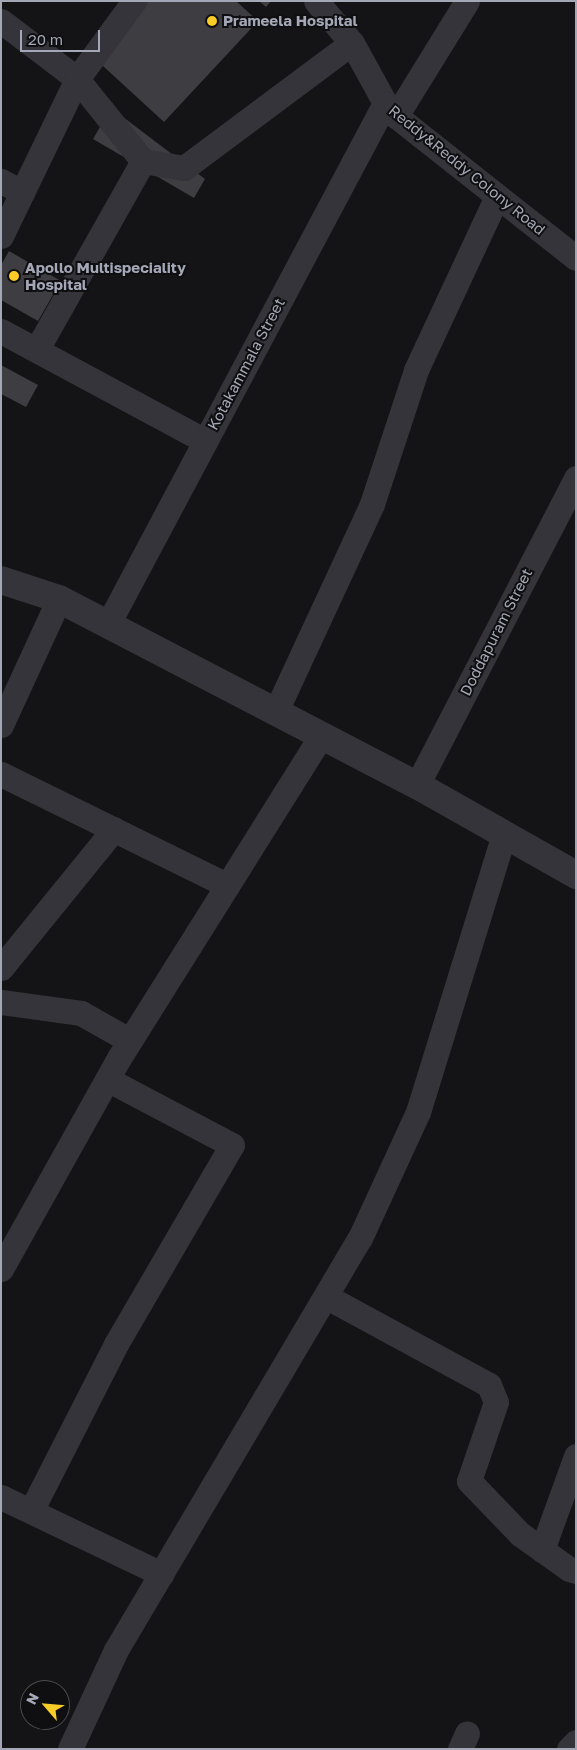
<!DOCTYPE html>
<style>
body{margin:0}
#map{position:relative;width:577px;height:1750px;overflow:hidden;background:#141315;font-family:"Golos Text",sans-serif}
div>[style]{position:absolute}
[style*='--x']{left:calc(var(--x)*1px);top:calc(var(--y)*1px);width:calc(var(--w)*1px);rotate:calc(var(--a)*1deg)}
.building>*{inset:0;background:#3e3d42}
.minor>*{height:25px;margin:-12.5px;padding:0 12.5px;transform-origin:12.5px;border-radius:12.5px;background:#34343a}
.tertiary>*{height:28px;margin:-14px;padding:0 14px;transform-origin:14px;border-radius:14px;background:#34343a}
.dots>*{width:14px;height:14px;translate:-50% -50%;box-sizing:border-box;border:2px solid #0f0e10;border-radius:50%}
span{translate:-50% -50%;white-space:nowrap;text-align:center;line-height:1.15;-webkit-text-stroke:4px #0f0e10;paint-order:stroke}
.poi-label{font-size:15px;color:#a4a8b6;font-weight:700}
.left{translate:0 -50%;text-align:left}
.street-label{font-size:15px;color:#a4a8b6}
.frame{position:absolute;inset:0;border:2px solid #a4a8b6;pointer-events:none}
.north{position:absolute;left:20px;top:1680px;width:50px;height:50px;box-sizing:border-box;background:#0f0e10;border:1px solid #4b4c52;border-radius:50%;rotate:297deg;font-size:14px;font-weight:700;line-height:20px;text-align:center;color:#a4a8b6}
.north::after{content:'';display:block;margin:auto;width:18px;height:22px;background:#f9cc27;clip-path:polygon(50% 0,100% 100%,50% 72%,0 100%)}
.scale{position:absolute;left:20px;top:30px;width:80px;height:22px;box-sizing:border-box;border:2px solid #a4a8b6;border-top:0;padding-left:6px;font-size:15px;line-height:18px;white-space:nowrap;color:#a4a8b6;-webkit-text-stroke:4px #0f0e10;paint-order:stroke}
</style>
<div id="map">
<div class="building">
<i style="clip-path:polygon(141px 1px,236px 1px,258px 21px,164px 122px,91px 55px)"></i>
<i style="clip-path:polygon(259px 1px,271px 1px,266px 7px)"></i>
<i style="clip-path:polygon(111px 108px,205px 179px,194px 198px,93px 139px)"></i>
<i style="clip-path:polygon(9px 251px,61px 281px,38px 321px,1px 300px,1px 265px)"></i>
<i style="clip-path:polygon(1px 365px,38px 385px,26px 407px,1px 394px)"></i>
</div>
<div class="minor">
<i style="--x:316;--y:1;--w:55;--a:49.4"></i>
<i style="--x:352;--y:43;--w:68;--a:61.2"></i>
<i style="--x:385;--y:103;--w:17;--a:50"></i>
<i style="--x:396;--y:116;--w:229;--a:38.3"></i>
<i style="--x:1;--y:21;--w:96;--a:37.3"></i>
<i style="--x:77;--y:79;--w:105;--a:51.2"></i>
<i style="--x:143;--y:161;--w:42;--a:9.7"></i>
<i style="--x:184;--y:168;--w:209;--a:-36.7"></i>
<i style="--x:396;--y:116;--w:135;--a:-58.3"></i>
<i style="--x:1;--y:181;--w:24;--a:28"></i>
<i style="--x:1;--y:236;--w:174;--a:-64.2"></i>
<i style="--x:77;--y:79;--w:97;--a:-53.8"></i>
<i style="--x:1;--y:331;--w:232;--a:28.3"></i>
<i style="--x:37;--y:349;--w:216;--a:-60.6"></i>
<i style="--x:108;--y:624;--w:590;--a:-62"></i>
<i style="--x:276;--y:711;--w:228;--a:-65.1"></i>
<i style="--x:372;--y:504;--w:141;--a:-71.8"></i>
<i style="--x:416;--y:370;--w:192;--a:-65"></i>
<i style="--x:1;--y:725;--w:139;--a:-65.3"></i>
<i style="--x:1;--y:774;--w:252;--a:26.2"></i>
<i style="--x:417;--y:785;--w:346;--a:-62.6"></i>
<i style="--x:1;--y:968;--w:179;--a:-50.9"></i>
<i style="--x:1;--y:1002;--w:81;--a:7.8"></i>
<i style="--x:81;--y:1013;--w:55;--a:29.4"></i>
<i style="--x:1;--y:1269;--w:242;--a:-60.8"></i>
<i style="--x:119;--y:1058;--w:382;--a:-57.9"></i>
<i style="--x:327;--y:1297;--w:184;--a:28.5"></i>
<i style="--x:489;--y:1385;--w:18;--a:68"></i>
<i style="--x:496;--y:1402;--w:83;--a:108.9"></i>
<i style="--x:469;--y:1481;--w:74;--a:46.1"></i>
<i style="--x:520;--y:1534;--w:60;--a:35.5"></i>
<i style="--x:569;--y:1569;--w:7;--a:16"></i>
<i style="--x:1;--y:1497;--w:178;--a:25.6"></i>
<i style="--x:31;--y:1511;--w:187;--a:-63"></i>
<i style="--x:116;--y:1344;--w:230;--a:-59.8"></i>
<i style="--x:232;--y:1145;--w:141;--a:-152.2"></i>
<i style="--x:542;--y:1550;--w:100;--a:-70.1"></i>
<i style="--x:70;--y:1749;--w:109;--a:-65.1"></i>
<i style="--x:116;--y:1650;--w:479;--a:-59.4"></i>
<i style="--x:360;--y:1238;--w:139;--a:-65.3"></i>
<i style="--x:418;--y:1112;--w:291;--a:-72.8"></i>
<i style="--x:460;--y:1749;--w:17;--a:-66"></i>
<i style="--x:569;--y:1749;--w:10;--a:-45"></i>
</div>
<div class="tertiary">
<i style="--x:1;--y:580;--w:61;--a:18.1"></i>
<i style="--x:59;--y:599;--w:403;--a:27.5"></i>
<i style="--x:417;--y:785;--w:183;--a:29.5"></i>
</div>
<div class="dots">
<i style="left:212px;top:21px;background:#f9cc27"></i>
<i style="left:14px;top:276px;background:#f9cc27"></i>
</div>
<div class="poi-label">
<span class="left" style="left:223px;top:21px">Prameela Hospital</span>
<span class="left" style="left:25px;top:276px">Apollo Multispeciality<br>Hospital</span>
</div>
<div class="street-label">
<span style="left:467px;top:170px;rotate:39deg">Reddy&amp;Reddy Colony Road</span>
<span style="left:246px;top:364px;rotate:-62deg">Kotakammala Street</span>
<span style="left:496px;top:632px;rotate:-63deg">Doddapuram Street</span>
</div>
<div class="frame"></div>
<div class="north">N</div>
<div class="scale">20 m</div>
</div>
